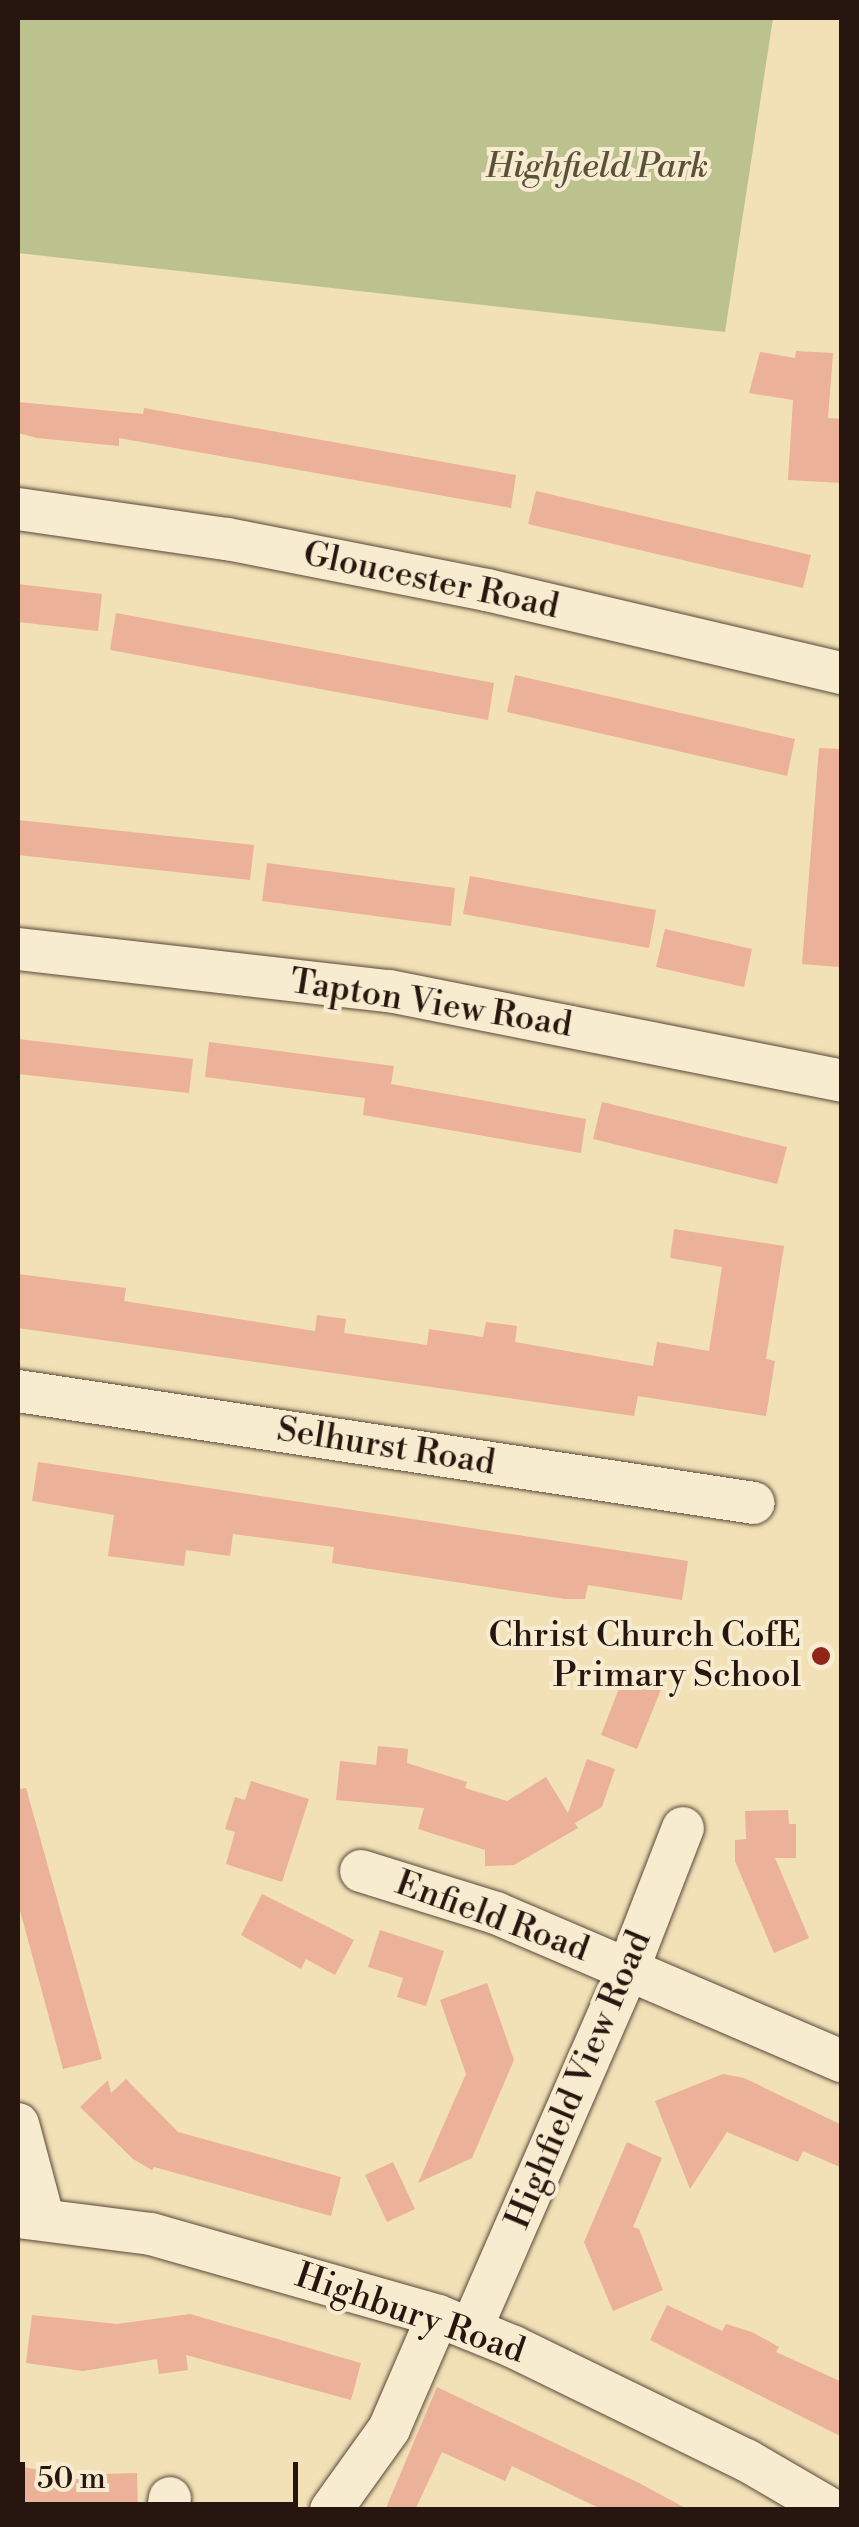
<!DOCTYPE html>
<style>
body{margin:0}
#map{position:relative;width:859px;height:2527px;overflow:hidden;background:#f2e0b6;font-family:"Libre Bodoni",serif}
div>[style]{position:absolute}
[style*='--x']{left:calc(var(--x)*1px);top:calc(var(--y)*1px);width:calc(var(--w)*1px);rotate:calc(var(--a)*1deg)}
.green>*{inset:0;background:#bcc28d}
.building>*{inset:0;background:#ebb199}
.roads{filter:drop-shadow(0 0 2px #594839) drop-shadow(0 0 2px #594839)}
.minor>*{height:42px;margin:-21px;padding:0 21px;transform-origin:21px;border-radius:21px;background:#f7ebd0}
.dots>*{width:28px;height:28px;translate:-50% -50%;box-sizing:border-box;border:5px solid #f7ebd0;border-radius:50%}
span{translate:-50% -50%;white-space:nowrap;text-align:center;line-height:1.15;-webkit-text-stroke:8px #f7ebd0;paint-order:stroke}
.park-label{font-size:35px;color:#5a523b;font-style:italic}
.street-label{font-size:35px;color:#26160f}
.poi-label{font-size:35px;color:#26160f}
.right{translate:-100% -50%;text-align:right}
.frame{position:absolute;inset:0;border:20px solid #26160f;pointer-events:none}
.scale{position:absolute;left:20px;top:2462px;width:278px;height:45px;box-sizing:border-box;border:5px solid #26160f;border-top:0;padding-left:12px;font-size:30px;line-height:35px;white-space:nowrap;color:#26160f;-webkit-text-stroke:8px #f7ebd0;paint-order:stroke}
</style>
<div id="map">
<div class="green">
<i style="clip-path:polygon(18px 18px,773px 18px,725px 332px,18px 253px)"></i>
</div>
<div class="building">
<i style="clip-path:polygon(796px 351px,833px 353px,828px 418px,842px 419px,842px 483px,788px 480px,793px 400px,749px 393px,760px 352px,795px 358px)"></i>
<i style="clip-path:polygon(18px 402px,143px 414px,144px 408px,516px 475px,511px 508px,119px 438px,119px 446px,37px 438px,18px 433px)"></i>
<i style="clip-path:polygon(536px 491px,811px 555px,803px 588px,528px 524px)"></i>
<i style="clip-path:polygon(18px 584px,102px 594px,98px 631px,18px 622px)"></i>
<i style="clip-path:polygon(116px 613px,494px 683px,488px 720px,110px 650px)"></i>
<i style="clip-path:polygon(515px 675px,795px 739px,787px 776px,507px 712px)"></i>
<i style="clip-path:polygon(819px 748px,842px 749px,839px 967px,802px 964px)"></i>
<i style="clip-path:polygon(18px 820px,254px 845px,250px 880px,18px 855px)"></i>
<i style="clip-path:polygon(267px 863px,455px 888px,451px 926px,262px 901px)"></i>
<i style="clip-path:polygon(470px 876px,656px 910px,649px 948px,463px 914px)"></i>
<i style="clip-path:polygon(665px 929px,752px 949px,744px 987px,656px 967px)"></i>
<i style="clip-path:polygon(18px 1039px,193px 1059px,189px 1093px,18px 1074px)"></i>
<i style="clip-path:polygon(209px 1042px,394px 1066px,391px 1084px,586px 1119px,581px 1153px,363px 1115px,365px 1098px,205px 1077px)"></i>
<i style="clip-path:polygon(602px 1102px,787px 1147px,777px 1184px,593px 1139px)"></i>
<i style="clip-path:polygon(674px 1229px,784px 1246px,766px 1359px,775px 1361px,766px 1416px,638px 1396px,634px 1416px,18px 1328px,18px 1274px,126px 1288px,124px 1301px,315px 1331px,317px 1315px,346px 1319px,344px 1333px,427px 1345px,429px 1329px,483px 1337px,486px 1322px,517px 1326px,515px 1342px,653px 1366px,657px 1342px,709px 1351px,722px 1267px,670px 1258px)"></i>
<i style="clip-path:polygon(38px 1462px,688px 1561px,682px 1600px,588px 1585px,585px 1599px,565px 1599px,332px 1563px,334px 1547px,233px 1534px,230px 1556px,186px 1550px,184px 1566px,108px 1556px,114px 1515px,32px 1501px)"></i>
<i style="clip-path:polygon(625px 1673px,662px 1687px,637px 1749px,601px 1735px)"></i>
<i style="clip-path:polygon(378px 1746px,408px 1749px,407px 1763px,467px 1782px,465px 1788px,507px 1801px,546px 1777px,568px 1813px,587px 1759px,615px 1769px,602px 1807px,575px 1823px,578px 1828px,514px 1865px,485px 1866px,485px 1850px,418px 1829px,424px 1808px,336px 1800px,340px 1761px,376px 1765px)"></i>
<i style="clip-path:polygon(251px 1781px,309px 1799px,282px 1882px,226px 1864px,235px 1832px,225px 1829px,235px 1797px,245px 1800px)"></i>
<i style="clip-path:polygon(26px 1788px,102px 2059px,63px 2069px,18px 1903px,18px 1789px)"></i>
<i style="clip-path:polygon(788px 1810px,789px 1824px,796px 1824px,796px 1858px,775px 1858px,809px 1938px,774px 1953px,735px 1861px,735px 1840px,746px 1839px,745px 1811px)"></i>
<i style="clip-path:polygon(262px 1894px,354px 1940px,335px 1975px,306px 1959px,301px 1969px,241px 1935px)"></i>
<i style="clip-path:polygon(380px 1930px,444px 1951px,426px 2006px,397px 1997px,403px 1978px,368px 1967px)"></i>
<i style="clip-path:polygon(487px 1983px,514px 2060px,472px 2158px,418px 2183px,466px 2074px,440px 2000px)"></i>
<i style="clip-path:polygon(723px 2074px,744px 2078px,842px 2125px,842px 2168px,803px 2151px,798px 2162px,727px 2132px,690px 2189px,655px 2101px)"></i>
<i style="clip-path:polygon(126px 2079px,178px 2132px,341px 2177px,331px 2216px,154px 2167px,152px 2170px,133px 2159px,80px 2107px,108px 2080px,111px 2093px)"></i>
<i style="clip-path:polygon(627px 2142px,662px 2158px,633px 2227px,639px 2229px,663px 2290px,613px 2311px,584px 2242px)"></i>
<i style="clip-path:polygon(393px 2162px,415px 2209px,387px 2222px,365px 2175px)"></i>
<i style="clip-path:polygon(667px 2305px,722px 2331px,726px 2324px,752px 2332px,779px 2347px,776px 2352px,842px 2382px,842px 2437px,650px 2340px)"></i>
<i style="clip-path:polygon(190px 2314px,361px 2363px,351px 2400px,186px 2355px,188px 2370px,159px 2374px,157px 2359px,83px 2371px,26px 2363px,32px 2315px,117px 2324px)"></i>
<i style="clip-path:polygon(437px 2387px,639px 2483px,689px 2510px,603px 2510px,512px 2466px,505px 2481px,442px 2452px,415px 2510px,386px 2508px)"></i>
<i style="clip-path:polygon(18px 2466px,66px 2475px,137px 2473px,138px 2510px,18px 2510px)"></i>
</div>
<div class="roads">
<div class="minor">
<i style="--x:18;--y:509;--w:211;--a:8.2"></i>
<i style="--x:227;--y:539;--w:265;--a:11.1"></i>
<i style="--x:487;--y:590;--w:365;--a:13.2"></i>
<i style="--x:18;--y:949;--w:373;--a:6.5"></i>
<i style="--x:389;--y:991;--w:462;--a:11.2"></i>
<i style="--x:18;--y:1391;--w:744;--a:8.65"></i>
<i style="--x:361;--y:1871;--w:141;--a:17.3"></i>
<i style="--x:496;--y:1913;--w:376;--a:23.2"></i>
<i style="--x:18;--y:2124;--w:96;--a:75"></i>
<i style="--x:18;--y:2217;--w:134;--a:7.3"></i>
<i style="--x:151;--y:2234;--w:298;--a:15.9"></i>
<i style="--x:438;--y:2316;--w:82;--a:22.2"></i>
<i style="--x:514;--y:2347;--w:258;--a:26"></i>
<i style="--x:746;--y:2460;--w:99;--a:30.2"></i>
<i style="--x:471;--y:2329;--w:395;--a:-66.4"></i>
<i style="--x:629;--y:1967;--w:149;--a:-68.8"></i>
<i style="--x:168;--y:2510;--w:12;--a:-81"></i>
<i style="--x:331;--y:2510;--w:100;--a:-54.4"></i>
<i style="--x:389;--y:2429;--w:123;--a:-66.6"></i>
</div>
</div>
<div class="dots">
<i style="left:821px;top:1656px;background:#8f2418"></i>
</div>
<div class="park-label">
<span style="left:597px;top:167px">Highfield Park</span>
</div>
<div class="street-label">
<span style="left:431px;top:581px;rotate:12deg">Gloucester Road</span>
<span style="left:431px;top:1004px;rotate:9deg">Tapton View Road</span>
<span style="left:386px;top:1447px;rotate:9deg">Selhurst Road</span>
<span style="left:492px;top:1917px;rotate:20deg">Enfield Road</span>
<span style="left:579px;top:2080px;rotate:-67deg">Highfield View Road</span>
<span style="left:410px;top:2314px;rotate:19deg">Highbury Road</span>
</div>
<div class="poi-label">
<span class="right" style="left:801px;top:1656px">Christ Church CofE<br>Primary School</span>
</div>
<div class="frame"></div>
<div class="scale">50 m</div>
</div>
